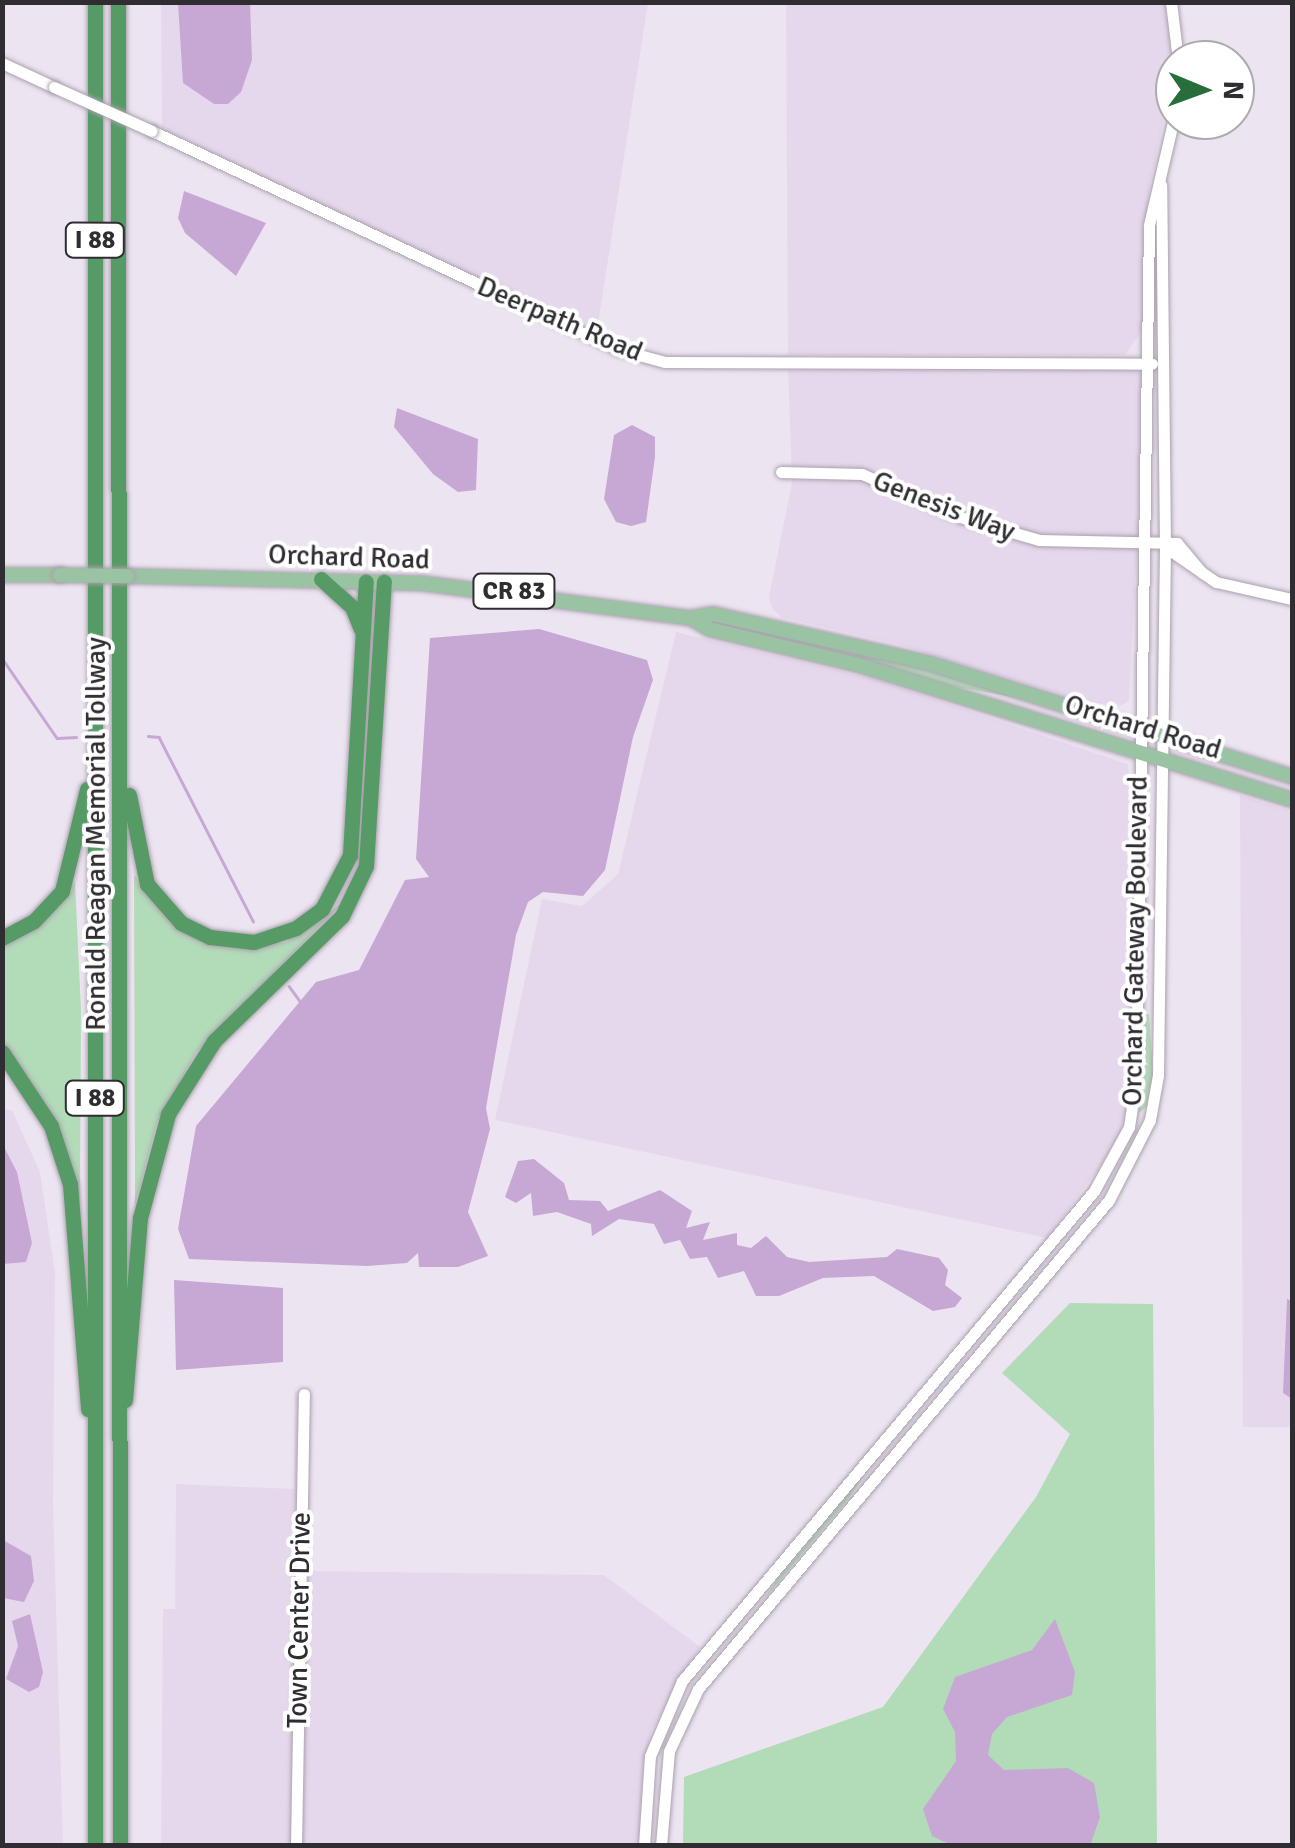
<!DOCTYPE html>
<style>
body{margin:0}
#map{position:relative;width:1295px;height:1848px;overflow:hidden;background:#ede4f1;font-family:Signika,sans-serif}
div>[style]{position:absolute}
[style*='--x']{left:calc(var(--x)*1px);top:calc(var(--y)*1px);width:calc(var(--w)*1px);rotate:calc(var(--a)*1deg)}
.built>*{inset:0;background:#e6d8ec}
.green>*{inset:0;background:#b2dbb8}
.water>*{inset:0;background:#c7a8d5}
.stream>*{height:2.5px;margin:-1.25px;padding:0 1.25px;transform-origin:1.25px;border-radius:1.25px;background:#c7a8d5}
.roads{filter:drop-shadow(0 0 2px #aaa1ae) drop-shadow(0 0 2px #aaa1ae)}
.minor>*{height:11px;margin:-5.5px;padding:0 5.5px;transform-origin:5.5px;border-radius:5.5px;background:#fff}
.major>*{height:14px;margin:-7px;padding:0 7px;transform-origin:7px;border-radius:7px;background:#9ac3a3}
.highway>*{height:15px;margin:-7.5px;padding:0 7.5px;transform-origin:7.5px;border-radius:7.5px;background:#569b65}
.bridges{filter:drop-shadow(0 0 2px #aaa1ae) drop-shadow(0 0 2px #aaa1ae)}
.minor-bridge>*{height:11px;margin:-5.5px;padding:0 5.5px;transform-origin:5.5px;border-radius:5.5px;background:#fff}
.major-bridge>*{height:14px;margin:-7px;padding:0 7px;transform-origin:7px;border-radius:7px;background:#9ac3a3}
span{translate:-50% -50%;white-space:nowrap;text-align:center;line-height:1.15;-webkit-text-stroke:8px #fff;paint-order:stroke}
.shield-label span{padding:2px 8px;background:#fff;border:2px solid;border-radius:8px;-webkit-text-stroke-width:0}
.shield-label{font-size:25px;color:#302d32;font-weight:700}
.street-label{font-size:28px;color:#302d32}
.frame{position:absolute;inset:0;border:5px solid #302d32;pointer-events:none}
.north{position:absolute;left:1155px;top:40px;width:100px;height:100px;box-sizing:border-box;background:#fff;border:2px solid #acabad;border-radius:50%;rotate:91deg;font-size:28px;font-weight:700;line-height:40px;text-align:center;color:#302d32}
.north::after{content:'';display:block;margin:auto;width:35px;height:45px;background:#276e3b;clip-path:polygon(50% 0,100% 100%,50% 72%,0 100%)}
</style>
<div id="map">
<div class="built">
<i style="clip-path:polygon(161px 3px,648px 3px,596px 337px,162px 129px)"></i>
<i style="clip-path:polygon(786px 3px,1166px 3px,1173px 75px,1149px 189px,1145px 326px,1125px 355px,788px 355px)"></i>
<i style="clip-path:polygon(1146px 367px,1129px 701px,1120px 706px,1083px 701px,901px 645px,781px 617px,772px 608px,769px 597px,792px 483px,788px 368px)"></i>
<i style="clip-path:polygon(676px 632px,873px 679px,1128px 764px,1134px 831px,1131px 1093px,1118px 1142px,1047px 1238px,495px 1120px,542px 899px,582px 906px,618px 874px)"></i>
<i style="clip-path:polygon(1240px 795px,1292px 812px,1292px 1427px,1243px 1427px)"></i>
<i style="clip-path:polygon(2px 1110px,12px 1110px,40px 1172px,55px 1273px,53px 1501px,63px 1845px,3px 1846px)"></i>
<i style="clip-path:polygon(295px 1391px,310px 1392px,308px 1571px,604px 1575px,700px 1647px,650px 1733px,638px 1845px,161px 1846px,163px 1609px,175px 1609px,176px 1484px,294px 1489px)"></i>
</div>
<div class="green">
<i style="clip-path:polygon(706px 618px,929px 668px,1023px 699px,939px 684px,705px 623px)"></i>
<i style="clip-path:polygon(134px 875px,177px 928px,233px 948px,286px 942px,342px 903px,196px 1053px,157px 1122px,135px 1205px)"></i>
<i style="clip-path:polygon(75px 882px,81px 1010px,80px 1204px,60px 1131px,3px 1042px,2px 945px,42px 923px)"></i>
<i style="clip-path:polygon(1142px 1014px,1149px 1014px,1153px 1074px,1147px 1106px,1139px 1113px)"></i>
<i style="clip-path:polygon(1070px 1303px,1153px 1304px,1157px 1845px,683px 1846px,684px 1777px,883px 1707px,1036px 1497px,1070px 1434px,1002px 1373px)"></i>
<i style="clip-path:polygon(875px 1457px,850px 1497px,765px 1598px,791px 1557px)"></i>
</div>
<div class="water">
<i style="clip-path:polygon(178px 3px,250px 3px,252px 60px,241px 92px,228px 104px,214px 104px,183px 83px)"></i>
<i style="clip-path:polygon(184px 191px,266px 223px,236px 276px,185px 233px,178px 218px)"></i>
<i style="clip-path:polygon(397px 408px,478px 439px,476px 490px,458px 492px,433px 474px,394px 427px)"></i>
<i style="clip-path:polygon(632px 425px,655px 437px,655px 457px,646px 522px,631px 526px,616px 522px,604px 499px,614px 435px)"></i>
<i style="clip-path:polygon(539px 629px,647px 660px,653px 680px,633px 737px,605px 870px,583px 896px,543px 892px,528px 902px,516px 935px,486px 1108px,490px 1129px,468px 1212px,488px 1256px,458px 1267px,419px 1267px,418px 1253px,407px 1263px,367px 1266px,189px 1259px,178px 1229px,196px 1126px,316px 982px,359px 970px,405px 880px,429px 877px,416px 859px,430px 638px)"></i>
<i style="clip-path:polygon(2px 1143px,17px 1172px,32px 1243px,26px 1262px,3px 1264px)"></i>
<i style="clip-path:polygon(534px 1159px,564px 1183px,569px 1200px,600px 1201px,608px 1211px,660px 1190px,692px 1211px,686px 1228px,710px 1222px,703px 1240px,737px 1233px,737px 1245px,751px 1248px,766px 1236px,787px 1257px,809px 1262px,887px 1257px,897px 1249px,939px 1258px,948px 1270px,945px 1285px,962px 1298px,955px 1307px,933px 1311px,874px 1276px,823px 1278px,779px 1296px,756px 1296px,744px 1271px,718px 1278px,707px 1257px,690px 1259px,680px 1240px,664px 1244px,654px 1224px,619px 1219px,592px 1236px,591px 1224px,557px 1212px,533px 1216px,531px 1193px,516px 1203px,505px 1197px,518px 1161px)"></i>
<i style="clip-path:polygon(174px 1280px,283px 1288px,283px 1362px,176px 1370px)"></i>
<i style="clip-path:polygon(1287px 1299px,1292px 1301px,1292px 1399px,1283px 1393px)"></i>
<i style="clip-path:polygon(3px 1540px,31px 1556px,34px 1581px,24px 1602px,3px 1598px)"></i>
<i style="clip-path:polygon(30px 1614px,43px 1672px,39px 1687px,29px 1692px,6px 1679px,18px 1646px,12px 1621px)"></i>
<i style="clip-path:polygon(1055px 1619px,1075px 1672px,1072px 1695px,1007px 1717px,992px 1734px,988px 1755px,1004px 1770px,1068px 1768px,1094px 1783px,1100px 1817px,1091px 1843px,953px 1846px,932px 1836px,923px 1809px,956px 1761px,955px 1732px,943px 1709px,955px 1677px,1032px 1650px)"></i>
</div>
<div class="stream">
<i style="--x:2;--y:658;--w:97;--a:55.5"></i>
<i style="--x:57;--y:738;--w:19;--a:-3"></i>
<i style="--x:148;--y:736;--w:11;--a:5"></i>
<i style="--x:159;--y:737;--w:207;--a:62.9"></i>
<i style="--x:289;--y:986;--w:19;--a:54"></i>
</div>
<div class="roads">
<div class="minor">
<i style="--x:1171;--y:2;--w:58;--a:83.1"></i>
<i style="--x:2;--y:63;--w:57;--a:24.8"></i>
<i style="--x:152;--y:131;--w:514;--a:25.12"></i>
<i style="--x:617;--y:349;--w:50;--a:15.2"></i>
<i style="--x:665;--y:362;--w:487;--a:0.2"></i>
<i style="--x:781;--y:472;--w:81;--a:1.4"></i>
<i style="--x:862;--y:474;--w:107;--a:23.7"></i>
<i style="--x:960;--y:517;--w:82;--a:16.2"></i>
<i style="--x:1039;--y:540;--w:138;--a:1.2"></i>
<i style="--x:1177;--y:543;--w:39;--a:50"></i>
<i style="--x:1165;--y:547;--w:62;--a:34.5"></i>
<i style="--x:1216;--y:582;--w:78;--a:12.6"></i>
<i style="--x:296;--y:1846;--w:452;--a:-89"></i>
<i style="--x:644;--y:1846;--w:90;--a:-86.2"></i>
<i style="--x:650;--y:1756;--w:82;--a:-66.9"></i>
<i style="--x:682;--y:1681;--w:640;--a:-49.94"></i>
<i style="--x:1094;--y:1191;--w:73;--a:-61.3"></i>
<i style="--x:1129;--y:1127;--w:48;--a:-81.5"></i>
<i style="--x:1136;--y:1080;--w:855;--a:-89.13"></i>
<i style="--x:1149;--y:225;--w:115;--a:-76.9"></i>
<i style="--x:661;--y:1846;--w:95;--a:-85.2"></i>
<i style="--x:669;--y:1751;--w:68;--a:-64.9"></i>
<i style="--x:698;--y:1689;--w:639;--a:-49.95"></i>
<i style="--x:1109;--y:1200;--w:90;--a:-62.9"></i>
<i style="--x:1150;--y:1120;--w:46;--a:-79.9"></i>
<i style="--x:1158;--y:1075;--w:528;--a:-89.24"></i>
<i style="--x:1165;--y:547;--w:362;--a:-90.6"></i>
</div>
<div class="major">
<i style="--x:2;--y:575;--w:58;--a:0"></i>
<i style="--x:127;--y:576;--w:293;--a:1.4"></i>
<i style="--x:420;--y:583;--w:273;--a:7.4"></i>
<i style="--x:691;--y:618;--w:22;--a:-10"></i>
<i style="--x:713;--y:614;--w:221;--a:12.8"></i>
<i style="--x:929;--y:663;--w:380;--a:17.4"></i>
<i style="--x:691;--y:618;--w:21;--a:31"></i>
<i style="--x:709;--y:629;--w:154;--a:13.5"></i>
<i style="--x:859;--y:665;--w:454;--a:17.3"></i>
</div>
<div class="highway">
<i style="--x:118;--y:2;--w:1844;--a:89.94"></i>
<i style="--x:321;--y:579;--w:42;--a:42.1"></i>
<i style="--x:352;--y:607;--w:24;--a:68"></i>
<i style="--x:129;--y:795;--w:91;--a:78.6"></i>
<i style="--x:147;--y:884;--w:52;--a:48.9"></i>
<i style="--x:181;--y:923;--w:32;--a:26"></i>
<i style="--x:210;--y:937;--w:44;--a:6.5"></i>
<i style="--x:254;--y:942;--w:44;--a:-18.4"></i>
<i style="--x:296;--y:928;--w:32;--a:-36"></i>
<i style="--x:322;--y:909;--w:61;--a:-62.6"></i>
<i style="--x:350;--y:855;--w:274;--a:-86.7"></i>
<i style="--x:2;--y:938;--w:36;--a:-28"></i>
<i style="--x:34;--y:921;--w:41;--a:-47"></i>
<i style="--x:62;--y:891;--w:105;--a:-76.2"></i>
<i style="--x:2;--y:1052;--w:89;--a:56.5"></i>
<i style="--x:51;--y:1126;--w:61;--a:71.9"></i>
<i style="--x:70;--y:1184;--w:226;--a:85.4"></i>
<i style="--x:125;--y:1400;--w:183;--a:-85.3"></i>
<i style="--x:140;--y:1218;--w:108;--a:-74.9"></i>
<i style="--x:168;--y:1114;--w:86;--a:-57.8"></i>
<i style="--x:214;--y:1041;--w:179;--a:-44.3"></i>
<i style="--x:342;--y:916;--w:55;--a:-64.4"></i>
<i style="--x:366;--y:866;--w:285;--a:-86.4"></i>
<i style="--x:95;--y:1846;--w:1844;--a:-90"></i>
</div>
</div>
<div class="bridges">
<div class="minor-bridge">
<i style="--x:54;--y:87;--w:107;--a:24.2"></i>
</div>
<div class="major-bridge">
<i style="--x:60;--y:575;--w:67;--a:0.9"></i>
</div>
</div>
<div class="shield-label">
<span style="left:95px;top:240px">I 88</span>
<span style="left:514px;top:591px">CR 83</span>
<span style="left:95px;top:1098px">I 88</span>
</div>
<div class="street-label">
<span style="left:560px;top:319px;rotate:23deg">Deerpath Road</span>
<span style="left:944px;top:506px;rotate:21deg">Genesis Way</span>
<span style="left:349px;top:557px;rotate:2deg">Orchard Road</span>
<span style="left:1143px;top:727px;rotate:17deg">Orchard Road</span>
<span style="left:96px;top:834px;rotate:-90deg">Ronald Reagan Memorial Tollway</span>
<span style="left:1135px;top:941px;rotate:-89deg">Orchard Gateway Boulevard</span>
<span style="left:299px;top:1620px;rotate:-89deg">Town Center Drive</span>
</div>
<div class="frame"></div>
<div class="north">N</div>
</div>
